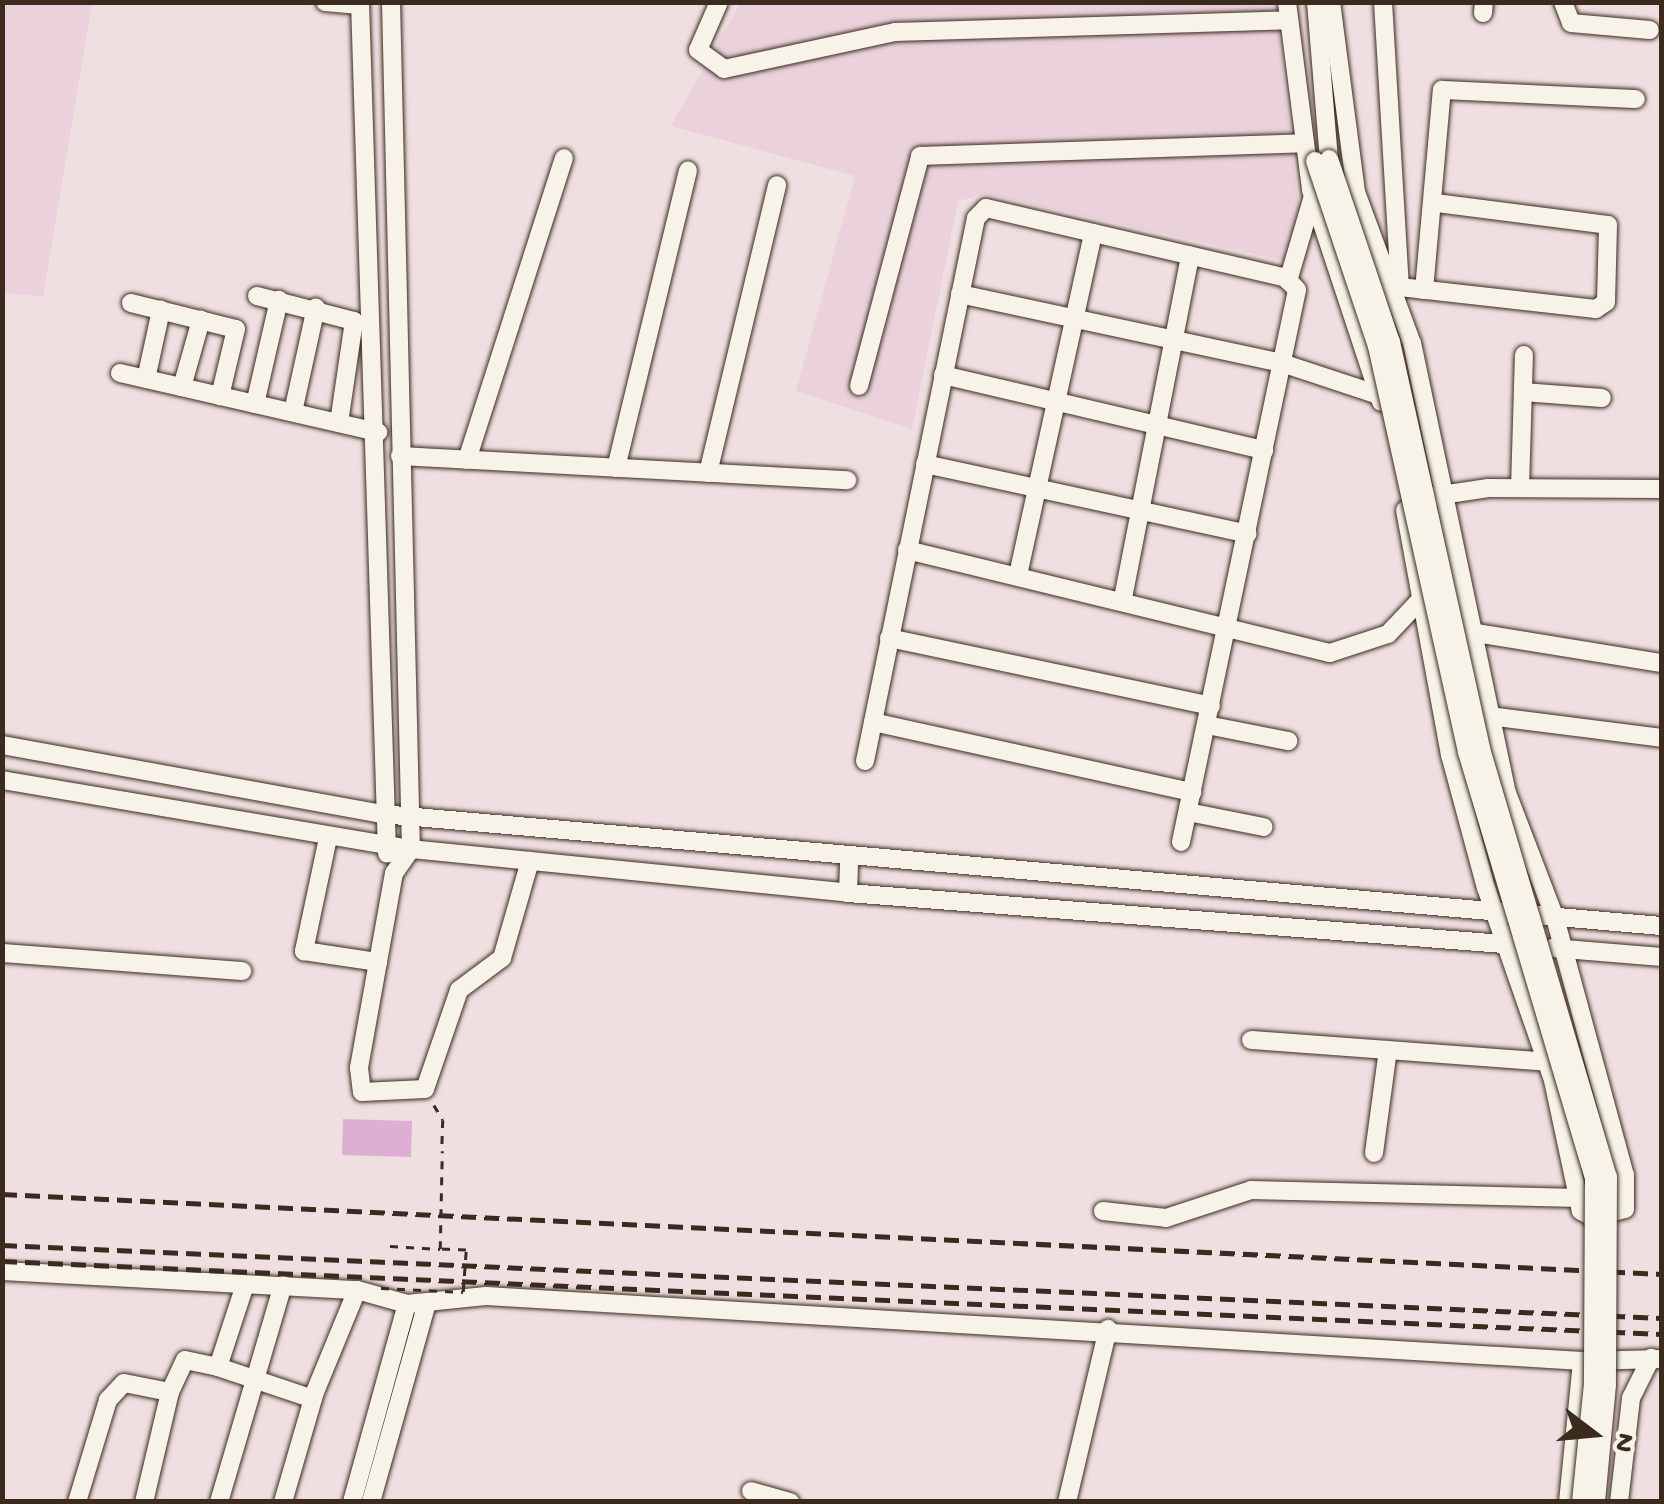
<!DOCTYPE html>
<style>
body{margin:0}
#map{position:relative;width:1664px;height:1504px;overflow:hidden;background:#efdfe1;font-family:"Gochi Hand",sans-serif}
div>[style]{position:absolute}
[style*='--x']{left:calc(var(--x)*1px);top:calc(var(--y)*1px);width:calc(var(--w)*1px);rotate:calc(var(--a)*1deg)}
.built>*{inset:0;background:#ead1dc}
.building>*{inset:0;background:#ddafd2}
.path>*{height:2.5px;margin-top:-1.25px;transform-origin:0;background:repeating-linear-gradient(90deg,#3b2a1e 0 8px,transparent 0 16px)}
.roads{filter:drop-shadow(0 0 2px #3b2a1e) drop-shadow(0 0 2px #3b2a1e)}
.minor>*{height:18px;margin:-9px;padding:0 9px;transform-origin:9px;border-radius:9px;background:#f7f3e8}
.rail>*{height:5px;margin-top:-2.5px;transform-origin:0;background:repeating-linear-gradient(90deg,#3b2a1e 0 15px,transparent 0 23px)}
.path-bridge>*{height:2.5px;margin-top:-1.25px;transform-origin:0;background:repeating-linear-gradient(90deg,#3b2a1e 0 8px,transparent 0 16px)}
.bridges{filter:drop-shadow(0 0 2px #3b2a1e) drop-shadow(0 0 2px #3b2a1e)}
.minor-bridge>*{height:18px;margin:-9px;padding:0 9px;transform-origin:9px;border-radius:9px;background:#f7f3e8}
span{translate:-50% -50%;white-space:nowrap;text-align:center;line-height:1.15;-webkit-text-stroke:10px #f7f3e8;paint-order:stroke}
.frame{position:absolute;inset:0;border:5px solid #3b2a1e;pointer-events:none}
.north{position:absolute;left:1544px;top:1384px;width:100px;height:100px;-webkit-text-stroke:8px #f7f3e8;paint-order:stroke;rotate:106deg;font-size:28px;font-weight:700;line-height:40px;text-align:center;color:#3b2a1e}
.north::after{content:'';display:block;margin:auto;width:35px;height:45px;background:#3b2a1e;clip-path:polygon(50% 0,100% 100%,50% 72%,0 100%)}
</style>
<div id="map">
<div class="built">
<i style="clip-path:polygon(2px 3px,92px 3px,43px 296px,3px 293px)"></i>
<i style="clip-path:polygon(740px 3px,1275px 3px,1298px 200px,1291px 262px,985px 194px,958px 201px,912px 429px,796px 391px,855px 176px,671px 126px)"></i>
</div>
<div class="building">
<i style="clip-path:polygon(343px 1119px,412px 1121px,411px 1157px,342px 1155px)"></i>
</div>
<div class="path">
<i style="--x:434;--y:1105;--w:17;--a:59"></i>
<i style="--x:443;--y:1120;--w:31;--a:92"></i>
<i style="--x:390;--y:1246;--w:50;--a:3.4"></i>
</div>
<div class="roads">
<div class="minor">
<i style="--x:325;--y:2;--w:35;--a:5"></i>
<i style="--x:360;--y:2;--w:852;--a:88.18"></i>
<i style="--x:391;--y:2;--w:847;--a:88.65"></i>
<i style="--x:411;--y:849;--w:29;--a:125"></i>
<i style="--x:394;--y:873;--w:198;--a:100.2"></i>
<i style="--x:359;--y:1068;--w:24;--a:83"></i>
<i style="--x:362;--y:1092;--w:63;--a:-2.7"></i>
<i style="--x:425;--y:1089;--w:105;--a:-71"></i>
<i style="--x:459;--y:990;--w:54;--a:-36.7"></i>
<i style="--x:502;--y:958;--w:101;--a:-73.9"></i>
<i style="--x:719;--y:2;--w:52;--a:113.6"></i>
<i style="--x:698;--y:50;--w:32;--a:36"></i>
<i style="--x:724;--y:69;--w:175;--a:-12.2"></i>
<i style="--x:895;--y:32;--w:394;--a:-1.7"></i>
<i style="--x:1287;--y:2;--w:190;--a:82.7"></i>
<i style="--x:1311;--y:190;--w:223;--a:71.7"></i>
<i style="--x:1316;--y:2;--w:158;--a:85.3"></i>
<i style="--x:1331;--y:2;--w:192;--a:82.5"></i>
<i style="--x:1356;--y:192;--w:161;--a:69.7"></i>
<i style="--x:1412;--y:343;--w:460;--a:78.1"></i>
<i style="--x:1507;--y:793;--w:134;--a:69"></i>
<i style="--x:1555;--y:918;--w:266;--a:74.8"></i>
<i style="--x:1625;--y:1175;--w:34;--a:90"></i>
<i style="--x:1625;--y:1209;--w:34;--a:166"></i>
<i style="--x:1592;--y:1217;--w:13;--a:-151"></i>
<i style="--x:1581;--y:1211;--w:134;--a:-102.1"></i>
<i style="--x:1553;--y:1080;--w:203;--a:-109.2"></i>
<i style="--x:1486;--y:888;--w:138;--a:-105.1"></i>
<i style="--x:1450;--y:755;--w:249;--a:-100.4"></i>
<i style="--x:1383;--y:2;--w:287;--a:86.6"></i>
<i style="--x:1563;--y:2;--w:22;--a:69"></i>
<i style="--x:1571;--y:23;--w:79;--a:5.1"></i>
<i style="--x:1483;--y:13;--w:11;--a:-85"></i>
<i style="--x:1288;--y:281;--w:89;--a:-73.6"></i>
<i style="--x:1391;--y:286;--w:206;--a:6.4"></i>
<i style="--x:1596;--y:309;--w:12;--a:-35"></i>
<i style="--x:1606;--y:302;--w:77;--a:-88.5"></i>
<i style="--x:1608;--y:225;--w:173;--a:-172.7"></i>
<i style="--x:1424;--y:290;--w:201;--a:-84.9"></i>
<i style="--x:1442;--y:90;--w:194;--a:2.7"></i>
<i style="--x:960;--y:294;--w:329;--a:12.1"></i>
<i style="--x:1282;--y:363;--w:102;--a:18.3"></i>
<i style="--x:257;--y:296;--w:100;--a:14.5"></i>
<i style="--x:354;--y:321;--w:103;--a:98.4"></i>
<i style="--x:131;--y:303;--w:108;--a:13.9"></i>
<i style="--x:236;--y:329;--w:69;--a:103.4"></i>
<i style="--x:120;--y:373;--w:265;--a:12.9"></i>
<i style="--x:943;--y:375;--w:330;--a:13.2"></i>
<i style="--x:146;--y:379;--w:71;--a:-77.7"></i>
<i style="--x:859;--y:386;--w:238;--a:-75.1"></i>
<i style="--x:920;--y:156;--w:383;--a:-1.9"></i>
<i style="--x:182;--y:387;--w:70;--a:-74.2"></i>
<i style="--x:1523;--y:392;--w:79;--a:4.3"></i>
<i style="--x:255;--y:404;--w:107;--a:-77"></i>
<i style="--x:293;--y:412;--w:107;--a:-77.6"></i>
<i style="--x:400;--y:456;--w:448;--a:3.1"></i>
<i style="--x:467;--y:460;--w:317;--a:-72.2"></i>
<i style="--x:925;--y:464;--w:330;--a:12.2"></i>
<i style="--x:616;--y:468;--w:306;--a:-76.4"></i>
<i style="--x:708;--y:473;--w:296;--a:-76.5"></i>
<i style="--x:1520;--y:488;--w:133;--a:-88.3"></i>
<i style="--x:1428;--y:497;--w:61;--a:-8.5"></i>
<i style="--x:1488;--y:488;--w:174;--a:0.3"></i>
<i style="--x:907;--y:550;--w:435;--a:13.7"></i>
<i style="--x:1330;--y:653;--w:61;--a:-18.1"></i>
<i style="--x:1388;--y:634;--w:51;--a:-46.6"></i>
<i style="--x:1018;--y:575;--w:350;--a:-77.6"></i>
<i style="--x:1123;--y:598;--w:349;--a:-78.9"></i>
<i style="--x:1470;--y:632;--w:194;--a:9.2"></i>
<i style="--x:889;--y:638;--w:329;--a:11.9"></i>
<i style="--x:1489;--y:716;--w:174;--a:7.2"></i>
<i style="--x:873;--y:722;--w:327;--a:12.4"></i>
<i style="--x:1207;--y:725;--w:83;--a:11.2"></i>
<i style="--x:2;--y:745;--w:385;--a:10.3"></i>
<i style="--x:381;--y:814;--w:1286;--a:5"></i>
<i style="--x:865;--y:761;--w:554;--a:-78.45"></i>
<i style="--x:976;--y:218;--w:14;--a:-45"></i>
<i style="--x:986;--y:208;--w:308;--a:13.1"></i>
<i style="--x:1286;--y:278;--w:16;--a:47"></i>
<i style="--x:1297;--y:290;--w:564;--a:101.87"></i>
<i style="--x:2;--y:780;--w:415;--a:9.6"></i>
<i style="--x:411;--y:849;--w:439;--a:5.7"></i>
<i style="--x:848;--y:893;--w:670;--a:4.45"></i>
<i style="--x:1188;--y:812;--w:77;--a:11.2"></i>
<i style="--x:328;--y:838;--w:116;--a:102"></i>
<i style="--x:304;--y:951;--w:75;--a:8.5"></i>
<i style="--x:848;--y:893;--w:38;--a:-88"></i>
<i style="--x:1552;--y:948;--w:110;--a:4.7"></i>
<i style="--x:2;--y:953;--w:241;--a:4.3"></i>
<i style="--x:1251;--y:1040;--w:298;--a:4.2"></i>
<i style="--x:1374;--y:1153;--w:104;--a:-82.3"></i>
<i style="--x:1103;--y:1211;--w:63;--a:6.3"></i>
<i style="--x:1166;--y:1218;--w:89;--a:-18.2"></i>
<i style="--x:1251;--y:1190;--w:328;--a:1.4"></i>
<i style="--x:2;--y:1271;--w:356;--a:3.1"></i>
<i style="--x:357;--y:1290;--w:52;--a:15.6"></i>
<i style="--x:407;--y:1304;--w:79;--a:-5.8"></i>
<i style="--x:486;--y:1296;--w:1098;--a:3.39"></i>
<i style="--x:1582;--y:1361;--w:80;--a:-1.4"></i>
<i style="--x:218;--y:1367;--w:100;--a:18.6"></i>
<i style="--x:751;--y:1491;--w:41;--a:15.8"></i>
<i style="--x:77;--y:1502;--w:107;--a:-73.1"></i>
<i style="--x:108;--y:1400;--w:23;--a:-47"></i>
<i style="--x:124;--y:1383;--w:47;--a:11.1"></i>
<i style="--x:170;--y:1392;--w:35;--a:-65"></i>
<i style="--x:185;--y:1360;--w:34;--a:12"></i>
<i style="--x:218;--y:1367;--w:86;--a:-71.8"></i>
<i style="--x:144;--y:1502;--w:113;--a:-76.7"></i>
<i style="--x:219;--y:1502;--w:226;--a:-73.6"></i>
<i style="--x:283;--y:1502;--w:115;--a:-73.8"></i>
<i style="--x:315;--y:1392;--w:110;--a:-67.6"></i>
<i style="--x:352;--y:1502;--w:205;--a:-74.5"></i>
<i style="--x:371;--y:1502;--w:207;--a:-74.3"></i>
<i style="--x:1067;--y:1502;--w:178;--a:-76.7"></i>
<i style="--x:1568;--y:1502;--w:142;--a:-84.3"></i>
<i style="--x:1619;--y:1502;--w:105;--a:-83.4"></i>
<i style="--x:1631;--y:1398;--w:45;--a:-63.4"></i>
</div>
</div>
<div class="rail">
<i style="--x:2;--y:1194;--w:1662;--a:2.76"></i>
<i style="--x:2;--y:1245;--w:1662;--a:2.52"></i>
<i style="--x:2;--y:1261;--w:1662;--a:2.52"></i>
</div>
<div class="path-bridge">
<i style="--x:381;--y:1288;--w:82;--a:2.8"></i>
<i style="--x:463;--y:1292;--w:42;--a:-85.9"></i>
<i style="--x:466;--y:1250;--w:26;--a:-178"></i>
<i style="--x:440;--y:1249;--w:98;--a:-88.8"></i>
</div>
<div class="bridges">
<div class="minor-bridge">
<i style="--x:1329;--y:159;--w:193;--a:71.3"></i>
<i style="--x:1391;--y:342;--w:417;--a:77.5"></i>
<i style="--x:1481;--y:749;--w:446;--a:73.5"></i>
<i style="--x:1608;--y:1177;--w:208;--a:90.3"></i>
<i style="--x:1607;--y:1385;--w:118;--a:95.4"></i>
<i style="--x:1315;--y:161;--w:195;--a:71.5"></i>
<i style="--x:1377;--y:346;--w:416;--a:77.5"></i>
<i style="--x:1467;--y:752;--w:445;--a:73.4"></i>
<i style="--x:1594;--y:1179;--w:205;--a:90.3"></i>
<i style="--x:1593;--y:1384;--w:119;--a:95.8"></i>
</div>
</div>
<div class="frame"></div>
<div class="north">N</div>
</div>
